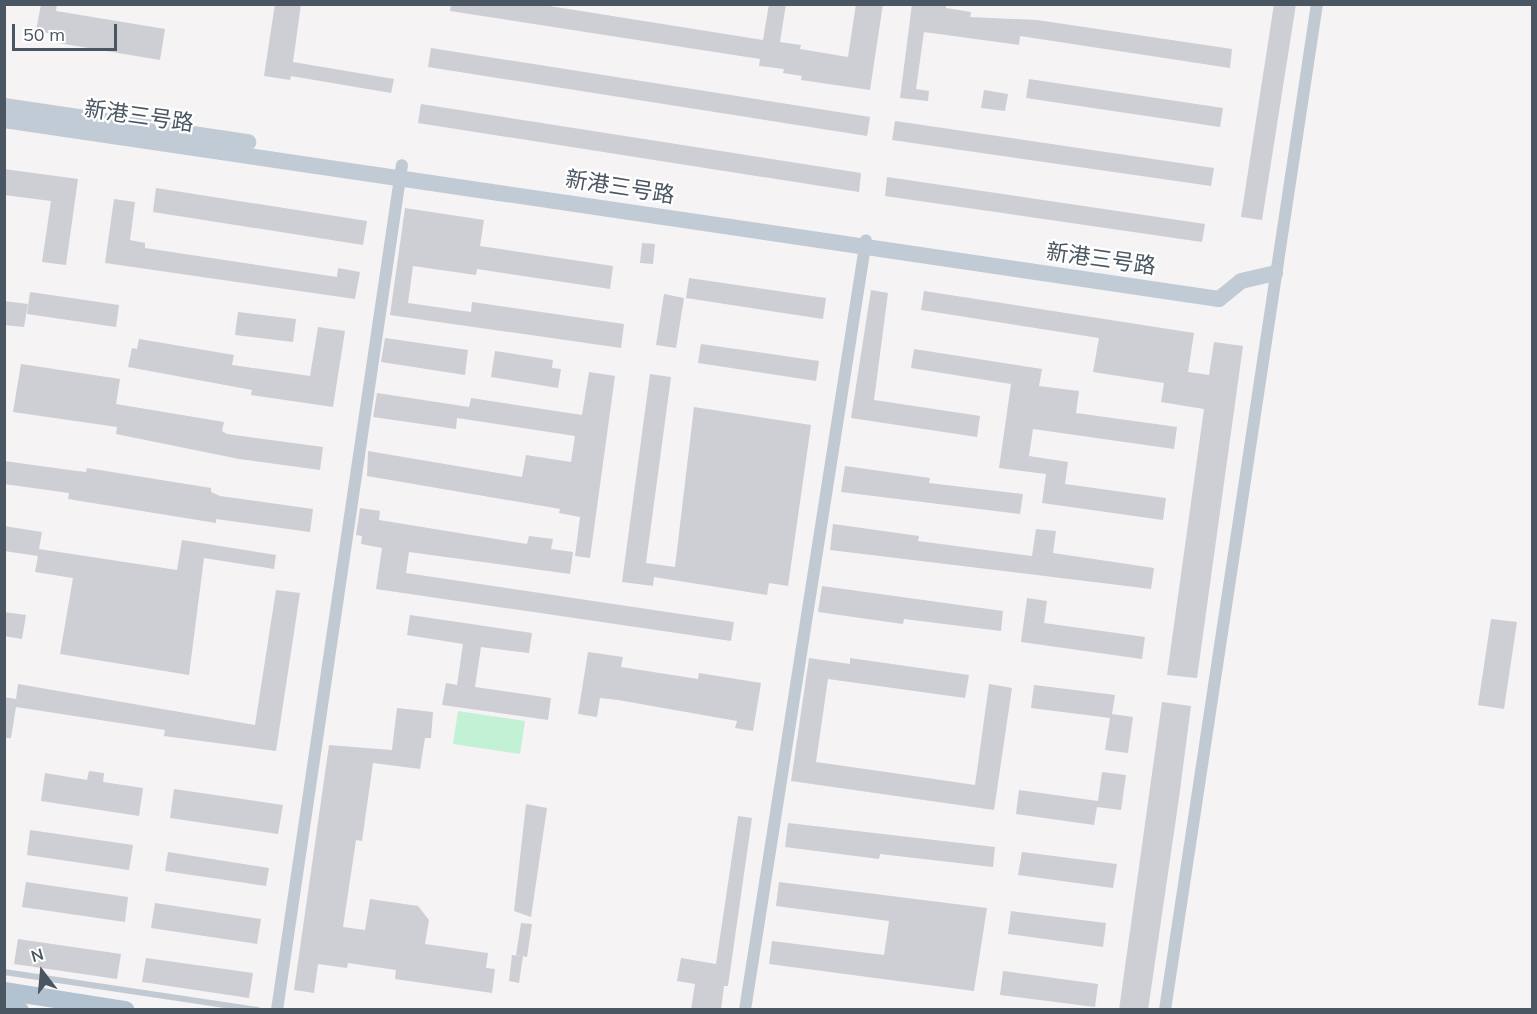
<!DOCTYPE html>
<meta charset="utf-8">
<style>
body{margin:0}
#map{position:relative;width:1537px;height:1014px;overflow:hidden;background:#f5f3f3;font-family:Mulish,"Noto Sans SC",sans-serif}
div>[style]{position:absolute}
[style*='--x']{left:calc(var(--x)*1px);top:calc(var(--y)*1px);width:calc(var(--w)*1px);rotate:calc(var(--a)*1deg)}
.green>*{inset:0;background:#c3f1d5}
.building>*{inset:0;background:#cdcfd5}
.lane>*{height:6px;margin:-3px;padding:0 3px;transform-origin:3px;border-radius:3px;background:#c1cad2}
.street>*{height:12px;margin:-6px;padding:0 6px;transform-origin:6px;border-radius:6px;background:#c1cad2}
.secondary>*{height:16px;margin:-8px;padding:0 8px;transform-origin:8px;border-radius:8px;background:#c1cbd6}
.primary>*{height:18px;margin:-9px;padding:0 9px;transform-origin:9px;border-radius:9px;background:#b3c2d1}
span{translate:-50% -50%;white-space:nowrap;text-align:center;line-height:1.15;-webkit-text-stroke:4.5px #fff;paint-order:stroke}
.street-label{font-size:22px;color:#4a5661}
.frame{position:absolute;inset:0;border:6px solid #4a5661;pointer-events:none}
.north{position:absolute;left:12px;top:942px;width:60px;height:60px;-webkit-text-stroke:4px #fff;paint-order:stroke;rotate:344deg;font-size:16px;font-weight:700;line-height:24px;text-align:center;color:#4a5661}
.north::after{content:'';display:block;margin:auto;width:21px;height:27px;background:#4a5661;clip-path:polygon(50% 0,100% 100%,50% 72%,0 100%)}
.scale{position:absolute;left:12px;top:24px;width:105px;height:27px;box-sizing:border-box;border:3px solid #4a5661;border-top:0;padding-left:8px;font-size:18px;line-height:21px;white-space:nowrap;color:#4a5661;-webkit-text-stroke:4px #fff;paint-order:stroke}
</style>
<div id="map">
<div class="green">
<i style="clip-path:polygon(458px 711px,525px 721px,520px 754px,453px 744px)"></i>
</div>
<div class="building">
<i style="clip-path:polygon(41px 4px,57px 4px,56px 11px,165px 29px,160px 60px,58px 43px,59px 35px,36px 31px)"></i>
<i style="clip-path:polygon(275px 4px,301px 4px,293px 62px,394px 79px,391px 93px,291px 76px,290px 80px,264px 76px)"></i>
<i style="clip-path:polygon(451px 4px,537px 4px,763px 40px,769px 4px,786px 4px,780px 42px,801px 45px,800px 49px,848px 57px,856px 4px,883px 4px,870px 90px,801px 80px,802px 76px,783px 73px,784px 69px,759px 66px,760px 59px,450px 11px)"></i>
<i style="clip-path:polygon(912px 4px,946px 4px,946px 8px,971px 12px,970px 17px,1037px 20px,1232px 49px,1230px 68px,1020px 36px,1019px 45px,924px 32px,916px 89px,929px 91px,928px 101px,900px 98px)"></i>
<i style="clip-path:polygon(1274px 4px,1296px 4px,1262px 220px,1241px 217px)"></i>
<i style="clip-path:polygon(431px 48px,870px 117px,867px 136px,428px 67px)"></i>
<i style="clip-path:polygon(1029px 79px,1223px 108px,1220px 127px,1026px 98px)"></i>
<i style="clip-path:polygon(984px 90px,1008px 94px,1005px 111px,981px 108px)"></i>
<i style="clip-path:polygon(421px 104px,861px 173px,859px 192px,418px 123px)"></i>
<i style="clip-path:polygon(895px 121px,1214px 168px,1211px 186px,892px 140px)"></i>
<i style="clip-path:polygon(4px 169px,78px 179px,66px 265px,42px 262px,51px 201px,4px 195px)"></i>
<i style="clip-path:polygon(887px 177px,1205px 224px,1202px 242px,885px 196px)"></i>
<i style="clip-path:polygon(156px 188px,367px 221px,363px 245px,153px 212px)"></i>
<i style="clip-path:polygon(114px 199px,135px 202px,130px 240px,145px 243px,145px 248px,337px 277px,338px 268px,360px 272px,355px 299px,105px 263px)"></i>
<i style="clip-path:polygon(405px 208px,484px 220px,480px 246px,613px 266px,610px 289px,477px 269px,476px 275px,413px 266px,408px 303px,471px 312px,472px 302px,624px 324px,621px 348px,390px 315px)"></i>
<i style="clip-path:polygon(642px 243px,655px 244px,653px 264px,640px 263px)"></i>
<i style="clip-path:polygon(689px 278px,826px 298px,823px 319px,686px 298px)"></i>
<i style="clip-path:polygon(871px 290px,888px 293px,874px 400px,980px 416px,977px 437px,851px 418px)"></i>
<i style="clip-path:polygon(924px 291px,1194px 333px,1188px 372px,1209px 375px,1214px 342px,1243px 346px,1197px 678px,1167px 675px,1204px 409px,1161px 402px,1164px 383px,1093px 372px,1099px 338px,921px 310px)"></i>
<i style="clip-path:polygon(30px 292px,119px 305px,116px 327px,27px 314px)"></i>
<i style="clip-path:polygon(664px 294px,684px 298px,676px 348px,656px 345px)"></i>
<i style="clip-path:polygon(4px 301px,28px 304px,24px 327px,4px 325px)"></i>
<i style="clip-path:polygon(238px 312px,296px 319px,293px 342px,235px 335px)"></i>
<i style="clip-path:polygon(318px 327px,345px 331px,333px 407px,251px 395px,252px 390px,128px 367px,132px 348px,137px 349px,139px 339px,234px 355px,232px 365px,310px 376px)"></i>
<i style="clip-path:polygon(385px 338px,468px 350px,465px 375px,381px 362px)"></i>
<i style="clip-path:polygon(701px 344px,819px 361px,816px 381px,698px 363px)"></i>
<i style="clip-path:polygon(914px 349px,1042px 369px,1039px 386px,1079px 391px,1076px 413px,1177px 427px,1174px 449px,1033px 429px,1029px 456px,1068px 462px,1065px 484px,1166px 498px,1163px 520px,1042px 503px,1046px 474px,999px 468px,1011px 384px,911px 368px)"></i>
<i style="clip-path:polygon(495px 351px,553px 360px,552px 368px,561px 369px,558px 388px,491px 377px)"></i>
<i style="clip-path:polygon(21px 364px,120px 379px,116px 404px,224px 422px,222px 431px,227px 434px,323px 447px,320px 470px,239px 459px,116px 434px,117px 427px,13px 412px)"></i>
<i style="clip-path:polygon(589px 372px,615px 376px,590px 558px,575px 556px,580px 517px,559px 513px,560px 509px,367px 476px,368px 451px,522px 477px,526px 455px,571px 462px,575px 436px,457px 418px,456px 429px,373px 417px,377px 393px,469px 407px,471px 398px,582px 415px)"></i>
<i style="clip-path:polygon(650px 374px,671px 377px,646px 563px,675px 567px,694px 407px,811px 425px,788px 586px,769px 583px,767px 595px,654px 577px,653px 586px,622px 582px)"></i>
<i style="clip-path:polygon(4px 461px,77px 471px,86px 472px,87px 468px,211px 488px,211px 492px,220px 496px,313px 509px,310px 532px,216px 519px,216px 523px,68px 499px,69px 493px,4px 484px)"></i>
<i style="clip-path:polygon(845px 466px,930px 478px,929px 483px,1023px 494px,1020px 514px,841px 492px)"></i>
<i style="clip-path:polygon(360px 508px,380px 511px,379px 520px,527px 544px,529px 536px,553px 539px,551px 549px,573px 552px,570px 574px,409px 552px,406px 573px,734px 622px,731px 641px,376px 589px,382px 548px,361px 544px,362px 536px,356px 535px)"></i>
<i style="clip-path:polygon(833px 524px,919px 536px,918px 541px,1032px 556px,1036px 529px,1056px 531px,1053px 553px,1154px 568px,1151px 589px,830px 550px)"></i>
<i style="clip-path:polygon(4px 526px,42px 532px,39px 549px,177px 570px,182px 540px,276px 555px,274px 569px,204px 558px,189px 675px,60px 654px,73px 578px,35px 572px,38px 556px,4px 551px)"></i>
<i style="clip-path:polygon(822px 586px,1003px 611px,1001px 631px,904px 619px,903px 624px,818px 612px)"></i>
<i style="clip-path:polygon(276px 590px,300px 593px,276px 751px,164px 736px,165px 730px,16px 707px,11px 738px,4px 738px,4px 697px,16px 699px,18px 684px,255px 725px)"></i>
<i style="clip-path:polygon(1027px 598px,1047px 601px,1044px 623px,1145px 637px,1142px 659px,1021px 642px)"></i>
<i style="clip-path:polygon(4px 612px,26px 615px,22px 639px,4px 636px)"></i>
<i style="clip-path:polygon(410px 615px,532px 633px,529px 653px,481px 647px,475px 687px,551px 698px,548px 720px,442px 705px,446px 683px,457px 685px,463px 644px,407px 635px)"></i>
<i style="clip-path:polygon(1491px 619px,1517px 622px,1504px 709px,1478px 705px)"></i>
<i style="clip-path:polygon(588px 652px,623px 657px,621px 667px,698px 679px,699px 673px,761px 683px,753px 731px,735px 728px,737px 721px,618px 700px,600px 698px,597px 717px,578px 714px)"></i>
<i style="clip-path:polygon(809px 658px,850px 664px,850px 658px,969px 675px,965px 698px,828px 679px,816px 762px,886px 772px,975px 785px,989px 684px,1012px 688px,994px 810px,791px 781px)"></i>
<i style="clip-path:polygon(1034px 685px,1115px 695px,1112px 714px,1133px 717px,1128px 753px,1105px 750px,1110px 718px,1031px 708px)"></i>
<i style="clip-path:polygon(1162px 702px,1191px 706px,1179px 798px,1148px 1010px,1119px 1010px)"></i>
<i style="clip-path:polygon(397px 708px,433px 712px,431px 738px,425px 738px,420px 769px,373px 763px,362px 841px,356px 840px,343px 927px,365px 930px,370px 899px,418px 906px,429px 920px,425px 944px,488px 953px,486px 968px,495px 969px,492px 993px,395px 979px,396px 970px,348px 963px,347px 968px,318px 964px,314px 993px,294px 990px,329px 745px,392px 750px)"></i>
<i style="clip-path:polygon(89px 771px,104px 773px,103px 782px,143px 788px,139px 816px,41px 801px,45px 773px,87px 780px)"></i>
<i style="clip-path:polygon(1102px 772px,1126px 775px,1121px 810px,1097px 807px,1094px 825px,1016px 814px,1019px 790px,1098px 801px)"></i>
<i style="clip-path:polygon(174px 789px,283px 805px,278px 834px,170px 818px)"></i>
<i style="clip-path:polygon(526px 804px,547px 808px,531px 917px,514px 911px)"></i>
<i style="clip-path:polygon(738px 816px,752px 818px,728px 986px,724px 986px,721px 1010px,691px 1010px,695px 984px,677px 981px,681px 958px,716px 964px)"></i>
<i style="clip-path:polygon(788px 823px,995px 847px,993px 867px,880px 854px,879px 859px,785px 847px)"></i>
<i style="clip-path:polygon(30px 830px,133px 845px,129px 870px,27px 855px)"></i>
<i style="clip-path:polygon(168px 852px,269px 868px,266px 886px,165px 871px)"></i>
<i style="clip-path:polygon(1022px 852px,1117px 864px,1113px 888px,1018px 875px)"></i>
<i style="clip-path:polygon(26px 882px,128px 897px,125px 922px,22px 907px)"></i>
<i style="clip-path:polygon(779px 882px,987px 908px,974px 991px,769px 964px,772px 941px,884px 955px,889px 921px,776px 906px)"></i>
<i style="clip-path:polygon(155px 903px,261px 919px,257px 944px,151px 928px)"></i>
<i style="clip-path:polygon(1011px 911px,1106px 923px,1103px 947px,1008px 934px)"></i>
<i style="clip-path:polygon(521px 923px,532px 924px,527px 957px,516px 955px)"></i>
<i style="clip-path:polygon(18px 939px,121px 954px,117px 979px,14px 964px)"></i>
<i style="clip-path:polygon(512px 955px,523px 956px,519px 983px,509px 981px)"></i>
<i style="clip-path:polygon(146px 958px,253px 973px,249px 998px,142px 982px)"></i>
<i style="clip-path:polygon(1003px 971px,1098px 984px,1095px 1007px,1000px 995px)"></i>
</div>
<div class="lane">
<i style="--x:4;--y:972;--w:256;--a:8.5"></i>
</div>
<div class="street">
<i style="--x:277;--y:1010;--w:854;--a:-81.59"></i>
<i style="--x:745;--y:1010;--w:779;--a:-81.07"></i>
<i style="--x:1165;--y:1010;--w:1017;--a:-81.41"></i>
</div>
<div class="secondary">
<i style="--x:4;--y:106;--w:247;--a:8.4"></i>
<i style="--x:4;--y:120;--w:1228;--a:8.38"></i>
<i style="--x:1219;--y:299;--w:28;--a:-39"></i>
<i style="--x:1241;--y:281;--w:35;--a:-13"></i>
</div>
<div class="primary">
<i style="--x:4;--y:991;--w:123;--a:8.9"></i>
<i style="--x:4;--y:1007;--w:16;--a:11"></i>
</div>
<div class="street-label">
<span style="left:139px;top:116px;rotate:8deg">新港三号路</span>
<span style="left:620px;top:187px;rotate:9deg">新港三号路</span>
<span style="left:1101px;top:259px;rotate:8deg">新港三号路</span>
</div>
<div class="frame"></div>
<div class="north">N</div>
<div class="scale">50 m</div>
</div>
